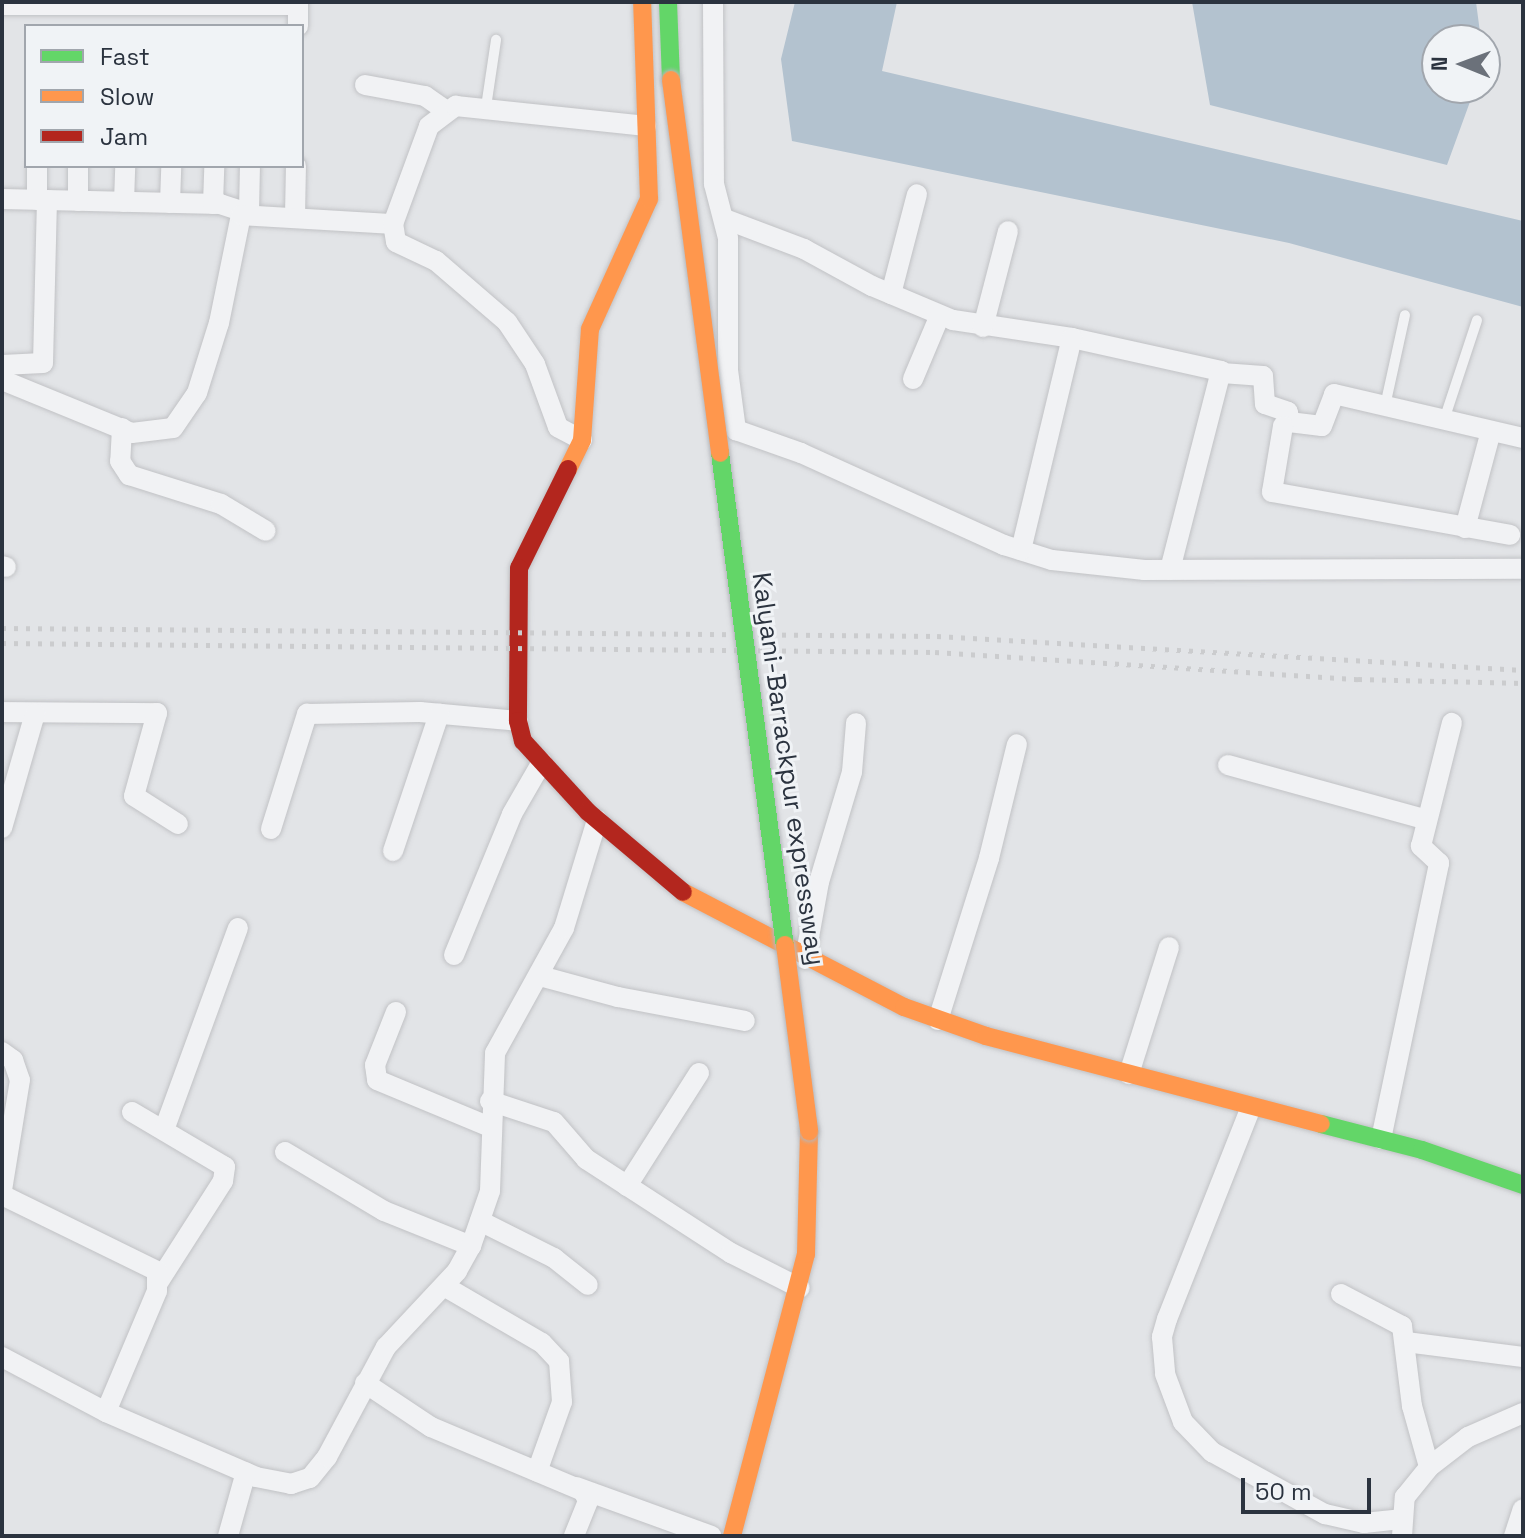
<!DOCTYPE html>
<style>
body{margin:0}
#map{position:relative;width:1525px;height:1538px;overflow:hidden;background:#e2e4e7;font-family:"Space Grotesk",sans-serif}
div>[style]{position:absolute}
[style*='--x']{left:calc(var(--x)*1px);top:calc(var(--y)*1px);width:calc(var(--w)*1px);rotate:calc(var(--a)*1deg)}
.water>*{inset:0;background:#b3c2cf}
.roads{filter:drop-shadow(0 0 2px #c1c2c5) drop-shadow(0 0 2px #c1c2c5)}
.lane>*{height:10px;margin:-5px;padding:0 5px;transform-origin:5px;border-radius:5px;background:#f1f2f4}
.street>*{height:20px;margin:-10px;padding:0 10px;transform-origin:10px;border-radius:10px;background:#f1f2f4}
.fast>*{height:18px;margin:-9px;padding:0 9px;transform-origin:9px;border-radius:9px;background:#63d668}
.slow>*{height:18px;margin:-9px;padding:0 9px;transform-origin:9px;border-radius:9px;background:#ff974d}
.jam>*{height:18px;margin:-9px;padding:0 9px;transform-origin:9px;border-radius:9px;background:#b3261e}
.rail>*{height:5px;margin-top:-2.5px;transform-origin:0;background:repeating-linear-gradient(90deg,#cbccce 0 4px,transparent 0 12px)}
.bridges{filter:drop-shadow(0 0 2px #b5b7bc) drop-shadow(0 0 2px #b5b7bc)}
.fast-bridge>*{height:18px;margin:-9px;padding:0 9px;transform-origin:9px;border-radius:9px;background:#63d668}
.slow-bridge>*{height:18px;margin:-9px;padding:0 9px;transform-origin:9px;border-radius:9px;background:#ff974d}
span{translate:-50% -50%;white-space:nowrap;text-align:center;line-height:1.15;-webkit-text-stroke:6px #f0f3f6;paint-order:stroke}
.street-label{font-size:26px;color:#2b333f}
.frame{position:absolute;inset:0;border:4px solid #2b333f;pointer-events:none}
.legend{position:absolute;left:24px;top:24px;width:280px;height:144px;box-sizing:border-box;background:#f0f3f6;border:2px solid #a1a6ad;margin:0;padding:10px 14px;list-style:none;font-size:24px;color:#2b333f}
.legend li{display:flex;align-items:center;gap:16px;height:40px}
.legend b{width:40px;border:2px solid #a1a6ad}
.north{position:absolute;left:1421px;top:24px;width:80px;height:80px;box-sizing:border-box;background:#f0f3f6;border:2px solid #a1a6ad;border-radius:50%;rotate:271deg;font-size:22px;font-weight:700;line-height:32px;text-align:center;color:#2b333f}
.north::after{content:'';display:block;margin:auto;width:28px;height:36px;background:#6b717a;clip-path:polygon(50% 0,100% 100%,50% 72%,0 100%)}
.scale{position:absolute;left:1241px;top:1478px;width:130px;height:36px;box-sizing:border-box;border:4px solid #2b333f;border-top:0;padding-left:10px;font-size:24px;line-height:28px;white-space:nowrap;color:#2b333f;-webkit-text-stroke:6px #f0f3f6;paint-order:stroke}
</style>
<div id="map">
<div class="water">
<i style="clip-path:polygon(795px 2px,897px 2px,882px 71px,1523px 221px,1523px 307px,1289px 243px,792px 141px,781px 59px)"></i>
<i style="clip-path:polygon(1192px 2px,1476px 2px,1481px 40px,1437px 40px,1437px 88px,1475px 88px,1447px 165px,1210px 105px)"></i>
</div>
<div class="roads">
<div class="lane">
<i style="--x:486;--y:107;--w:68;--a:-81.5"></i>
<i style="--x:1385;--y:406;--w:93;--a:-77.6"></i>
<i style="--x:1444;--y:420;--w:105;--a:-71.7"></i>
</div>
<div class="street">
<i style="--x:713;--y:2;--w:182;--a:89.7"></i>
<i style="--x:714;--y:184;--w:56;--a:75.5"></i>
<i style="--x:728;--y:238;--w:132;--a:90"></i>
<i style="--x:728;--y:370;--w:61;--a:82.4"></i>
<i style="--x:736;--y:430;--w:69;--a:19.5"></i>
<i style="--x:801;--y:453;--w:223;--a:24.4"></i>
<i style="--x:1004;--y:545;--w:50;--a:17.4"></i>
<i style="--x:1052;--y:560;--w:93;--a:6.2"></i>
<i style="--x:1144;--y:570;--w:379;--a:-0.2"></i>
<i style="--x:2;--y:5;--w:296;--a:0"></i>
<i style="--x:298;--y:26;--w:24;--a:-90"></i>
<i style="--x:365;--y:85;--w:61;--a:10.4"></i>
<i style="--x:425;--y:96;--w:24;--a:35"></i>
<i style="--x:37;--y:166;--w:34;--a:90"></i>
<i style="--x:2;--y:199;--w:218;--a:1.3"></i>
<i style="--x:220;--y:204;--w:25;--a:18"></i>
<i style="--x:78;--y:201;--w:35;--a:-90"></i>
<i style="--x:124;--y:202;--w:36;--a:-88"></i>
<i style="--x:170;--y:203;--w:37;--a:-88"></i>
<i style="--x:213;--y:204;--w:38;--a:-88"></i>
<i style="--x:249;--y:212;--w:46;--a:-88.8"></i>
<i style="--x:295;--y:216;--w:50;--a:-88.9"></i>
<i style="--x:725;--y:219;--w:85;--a:20.8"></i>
<i style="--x:804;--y:249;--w:77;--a:28.6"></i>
<i style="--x:872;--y:286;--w:88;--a:22.8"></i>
<i style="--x:953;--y:320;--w:120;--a:8.6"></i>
<i style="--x:1072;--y:338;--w:153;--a:12.5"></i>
<i style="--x:1221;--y:371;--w:205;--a:104.4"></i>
<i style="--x:891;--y:294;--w:103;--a:-75.4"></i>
<i style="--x:983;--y:327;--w:99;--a:-75.4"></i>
<i style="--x:2;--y:365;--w:41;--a:-2.8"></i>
<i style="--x:43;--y:363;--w:163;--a:-88.6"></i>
<i style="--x:1222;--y:373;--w:41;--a:4.2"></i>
<i style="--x:1263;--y:376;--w:28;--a:86"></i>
<i style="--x:1265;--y:404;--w:24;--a:19"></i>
<i style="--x:1288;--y:412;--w:10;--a:84"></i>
<i style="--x:1289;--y:422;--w:33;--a:7"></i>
<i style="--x:1322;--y:426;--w:34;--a:-69"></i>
<i style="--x:1334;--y:394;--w:194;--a:13.1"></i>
<i style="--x:913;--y:379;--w:69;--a:-67.1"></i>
<i style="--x:2;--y:380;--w:140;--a:22.2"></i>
<i style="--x:132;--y:433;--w:41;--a:-7"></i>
<i style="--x:173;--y:428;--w:42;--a:-55.6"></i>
<i style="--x:197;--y:393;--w:73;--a:-72.6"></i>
<i style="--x:219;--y:323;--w:110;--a:-78.5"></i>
<i style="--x:241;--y:215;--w:152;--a:3.4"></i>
<i style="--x:1288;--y:421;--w:7;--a:135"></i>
<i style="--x:1283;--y:426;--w:67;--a:99.5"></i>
<i style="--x:1272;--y:492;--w:242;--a:10.2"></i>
<i style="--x:122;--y:428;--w:33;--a:93"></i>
<i style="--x:120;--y:461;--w:17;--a:57"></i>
<i style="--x:129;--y:475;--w:96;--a:17.5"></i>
<i style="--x:221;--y:504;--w:52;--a:31"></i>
<i style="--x:582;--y:440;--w:27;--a:-152"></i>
<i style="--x:558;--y:427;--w:67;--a:-110.1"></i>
<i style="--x:535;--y:364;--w:50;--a:-123.7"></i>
<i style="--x:507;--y:322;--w:94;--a:-139.3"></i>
<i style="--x:436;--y:261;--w:44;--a:-154.6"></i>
<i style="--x:396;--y:242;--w:18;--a:-99"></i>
<i style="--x:393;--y:224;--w:104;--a:-69.8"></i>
<i style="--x:429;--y:126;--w:34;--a:-37"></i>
<i style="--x:456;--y:106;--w:191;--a:6"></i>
<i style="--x:1465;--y:528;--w:100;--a:-75"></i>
<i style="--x:1021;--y:550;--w:218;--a:-76.5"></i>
<i style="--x:2;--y:566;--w:4;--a:14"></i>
<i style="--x:2;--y:712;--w:155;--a:0.4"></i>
<i style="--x:157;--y:713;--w:86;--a:105.5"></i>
<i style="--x:134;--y:796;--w:52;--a:32.5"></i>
<i style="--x:1228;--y:765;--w:206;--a:15.4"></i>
<i style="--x:2;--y:828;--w:119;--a:-73.9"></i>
<i style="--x:271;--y:829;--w:121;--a:-72.6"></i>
<i style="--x:307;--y:714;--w:113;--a:-1"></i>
<i style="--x:420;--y:712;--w:98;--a:5.2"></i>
<i style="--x:393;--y:851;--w:145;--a:-71.4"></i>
<i style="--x:454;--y:955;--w:152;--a:-67.6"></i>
<i style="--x:512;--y:814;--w:60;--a:-60"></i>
<i style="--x:805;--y:959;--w:78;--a:-79.7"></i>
<i style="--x:819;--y:882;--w:115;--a:-73.3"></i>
<i style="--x:852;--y:772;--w:49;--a:-85.3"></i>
<i style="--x:540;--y:976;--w:81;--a:15.1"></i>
<i style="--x:618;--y:997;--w:129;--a:10.7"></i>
<i style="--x:396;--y:1012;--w:57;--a:111.6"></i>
<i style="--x:375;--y:1065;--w:15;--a:82"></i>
<i style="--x:377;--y:1080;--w:122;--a:22.6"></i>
<i style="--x:938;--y:1020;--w:170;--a:-72.5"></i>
<i style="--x:989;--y:858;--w:117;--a:-76.2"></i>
<i style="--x:2;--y:1052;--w:14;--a:36"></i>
<i style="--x:13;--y:1060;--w:21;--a:71"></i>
<i style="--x:20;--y:1080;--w:111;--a:99.3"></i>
<i style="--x:1129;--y:1074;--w:133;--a:-72.5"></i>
<i style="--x:490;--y:1101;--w:67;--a:18.2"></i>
<i style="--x:554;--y:1122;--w:49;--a:49.1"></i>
<i style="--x:586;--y:1159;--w:173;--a:33"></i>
<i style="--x:731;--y:1253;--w:77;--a:26.9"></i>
<i style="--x:1251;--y:1107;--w:228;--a:111.6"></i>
<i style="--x:1167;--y:1319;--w:19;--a:106"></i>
<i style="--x:1162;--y:1337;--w:37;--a:85"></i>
<i style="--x:1165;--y:1374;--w:51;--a:69.4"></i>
<i style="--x:1183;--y:1422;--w:42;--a:46"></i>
<i style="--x:1212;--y:1452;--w:129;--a:28.8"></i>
<i style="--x:1325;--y:1514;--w:40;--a:13"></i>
<i style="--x:1364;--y:1523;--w:37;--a:-6"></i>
<i style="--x:132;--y:1112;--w:108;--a:30.6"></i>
<i style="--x:225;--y:1167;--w:14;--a:98"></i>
<i style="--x:223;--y:1181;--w:119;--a:122.6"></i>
<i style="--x:164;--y:1130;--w:215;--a:-69.9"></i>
<i style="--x:1381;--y:1139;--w:282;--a:-78.1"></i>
<i style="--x:1439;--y:863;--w:25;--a:-137"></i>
<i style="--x:1421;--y:846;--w:127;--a:-75.9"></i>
<i style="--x:285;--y:1152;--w:115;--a:30.8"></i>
<i style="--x:384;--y:1211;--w:94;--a:21.9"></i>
<i style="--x:627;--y:1186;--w:134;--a:-57.5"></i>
<i style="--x:2;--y:1195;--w:173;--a:26.1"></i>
<i style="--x:157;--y:1271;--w:20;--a:90"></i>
<i style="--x:157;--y:1291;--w:131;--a:112.9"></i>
<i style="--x:480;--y:1221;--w:83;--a:26.6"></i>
<i style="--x:554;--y:1258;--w:43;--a:38.5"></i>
<i style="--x:444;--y:1286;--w:113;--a:30.2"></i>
<i style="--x:542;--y:1343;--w:25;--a:47"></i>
<i style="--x:559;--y:1361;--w:41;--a:85.8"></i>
<i style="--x:562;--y:1402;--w:74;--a:109.7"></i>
<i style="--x:1341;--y:1294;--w:69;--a:27.7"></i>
<i style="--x:1402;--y:1326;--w:81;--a:82.9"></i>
<i style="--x:1412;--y:1406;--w:63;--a:74.4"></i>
<i style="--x:1406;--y:1342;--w:118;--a:7.3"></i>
<i style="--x:2;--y:1357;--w:118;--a:27.9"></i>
<i style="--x:106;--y:1412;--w:163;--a:23.4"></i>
<i style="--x:256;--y:1477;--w:36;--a:11"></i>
<i style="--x:291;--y:1484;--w:20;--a:-18"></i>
<i style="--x:310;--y:1478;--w:27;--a:-51"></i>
<i style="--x:327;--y:1457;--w:125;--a:-61.8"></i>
<i style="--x:386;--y:1347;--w:104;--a:-46.9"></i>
<i style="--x:457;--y:1271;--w:29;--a:-61"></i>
<i style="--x:471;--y:1246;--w:58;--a:-70.9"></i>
<i style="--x:490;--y:1191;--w:138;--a:-87.9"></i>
<i style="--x:495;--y:1053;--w:143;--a:-61.1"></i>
<i style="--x:564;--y:928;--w:113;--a:-73"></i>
<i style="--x:365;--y:1383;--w:79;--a:33.7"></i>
<i style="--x:431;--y:1427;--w:165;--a:22.8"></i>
<i style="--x:583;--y:1491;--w:11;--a:63"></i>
<i style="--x:588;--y:1501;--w:38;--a:112"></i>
<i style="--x:576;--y:1487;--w:144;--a:19.9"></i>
<i style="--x:228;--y:1536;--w:66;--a:-74.3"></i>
<i style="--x:1402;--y:1536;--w:39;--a:-86"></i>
<i style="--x:1405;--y:1497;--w:38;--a:-51"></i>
<i style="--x:1429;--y:1467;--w:49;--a:-37.6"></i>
<i style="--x:1468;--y:1437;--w:60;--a:-23.6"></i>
<i style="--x:1514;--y:1536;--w:28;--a:-72"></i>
</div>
<div class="fast">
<i style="--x:668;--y:2;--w:78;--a:87.8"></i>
<i style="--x:1321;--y:1124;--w:104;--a:14.4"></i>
<i style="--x:1422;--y:1150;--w:107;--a:19.1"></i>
</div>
<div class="slow">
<i style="--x:568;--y:469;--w:32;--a:-64"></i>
<i style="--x:582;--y:440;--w:111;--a:-85.9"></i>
<i style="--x:590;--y:329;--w:143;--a:-65.6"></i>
<i style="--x:649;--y:199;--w:197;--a:-92"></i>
<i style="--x:683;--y:892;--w:249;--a:27.5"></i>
<i style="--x:904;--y:1007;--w:87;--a:19.5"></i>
<i style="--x:986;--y:1036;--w:346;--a:14.7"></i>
<i style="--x:732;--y:1536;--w:292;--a:-75.3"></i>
<i style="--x:806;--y:1254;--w:123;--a:-88.6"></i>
</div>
<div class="jam">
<i style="--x:568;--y:469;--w:110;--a:116.3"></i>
<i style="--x:519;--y:568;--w:153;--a:90.4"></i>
<i style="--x:518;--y:721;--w:21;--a:76"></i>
<i style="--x:523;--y:741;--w:96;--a:47.5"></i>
<i style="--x:588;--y:812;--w:124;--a:40.1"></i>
</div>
</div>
<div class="rail">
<i style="--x:2;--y:628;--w:935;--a:0.49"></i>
<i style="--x:937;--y:636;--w:587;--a:3.32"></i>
<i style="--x:2;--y:643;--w:933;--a:0.55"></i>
<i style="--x:935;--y:652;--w:424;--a:3.7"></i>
<i style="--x:1358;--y:679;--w:165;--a:1.4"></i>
</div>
<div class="bridges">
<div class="fast-bridge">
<i style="--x:720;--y:453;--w:496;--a:82.5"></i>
</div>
<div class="slow-bridge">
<i style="--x:671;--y:80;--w:376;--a:82.5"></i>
<i style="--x:785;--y:945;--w:188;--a:82.6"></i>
</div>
</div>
<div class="street-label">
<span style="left:788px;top:769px;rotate:82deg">Kalyani-Barrackpur expressway</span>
</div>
<div class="frame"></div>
<ul class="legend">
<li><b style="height:10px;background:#63d668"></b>Fast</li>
<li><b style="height:10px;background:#ff974d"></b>Slow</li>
<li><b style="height:10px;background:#b3261e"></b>Jam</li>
</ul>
<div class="north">N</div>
<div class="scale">50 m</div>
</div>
